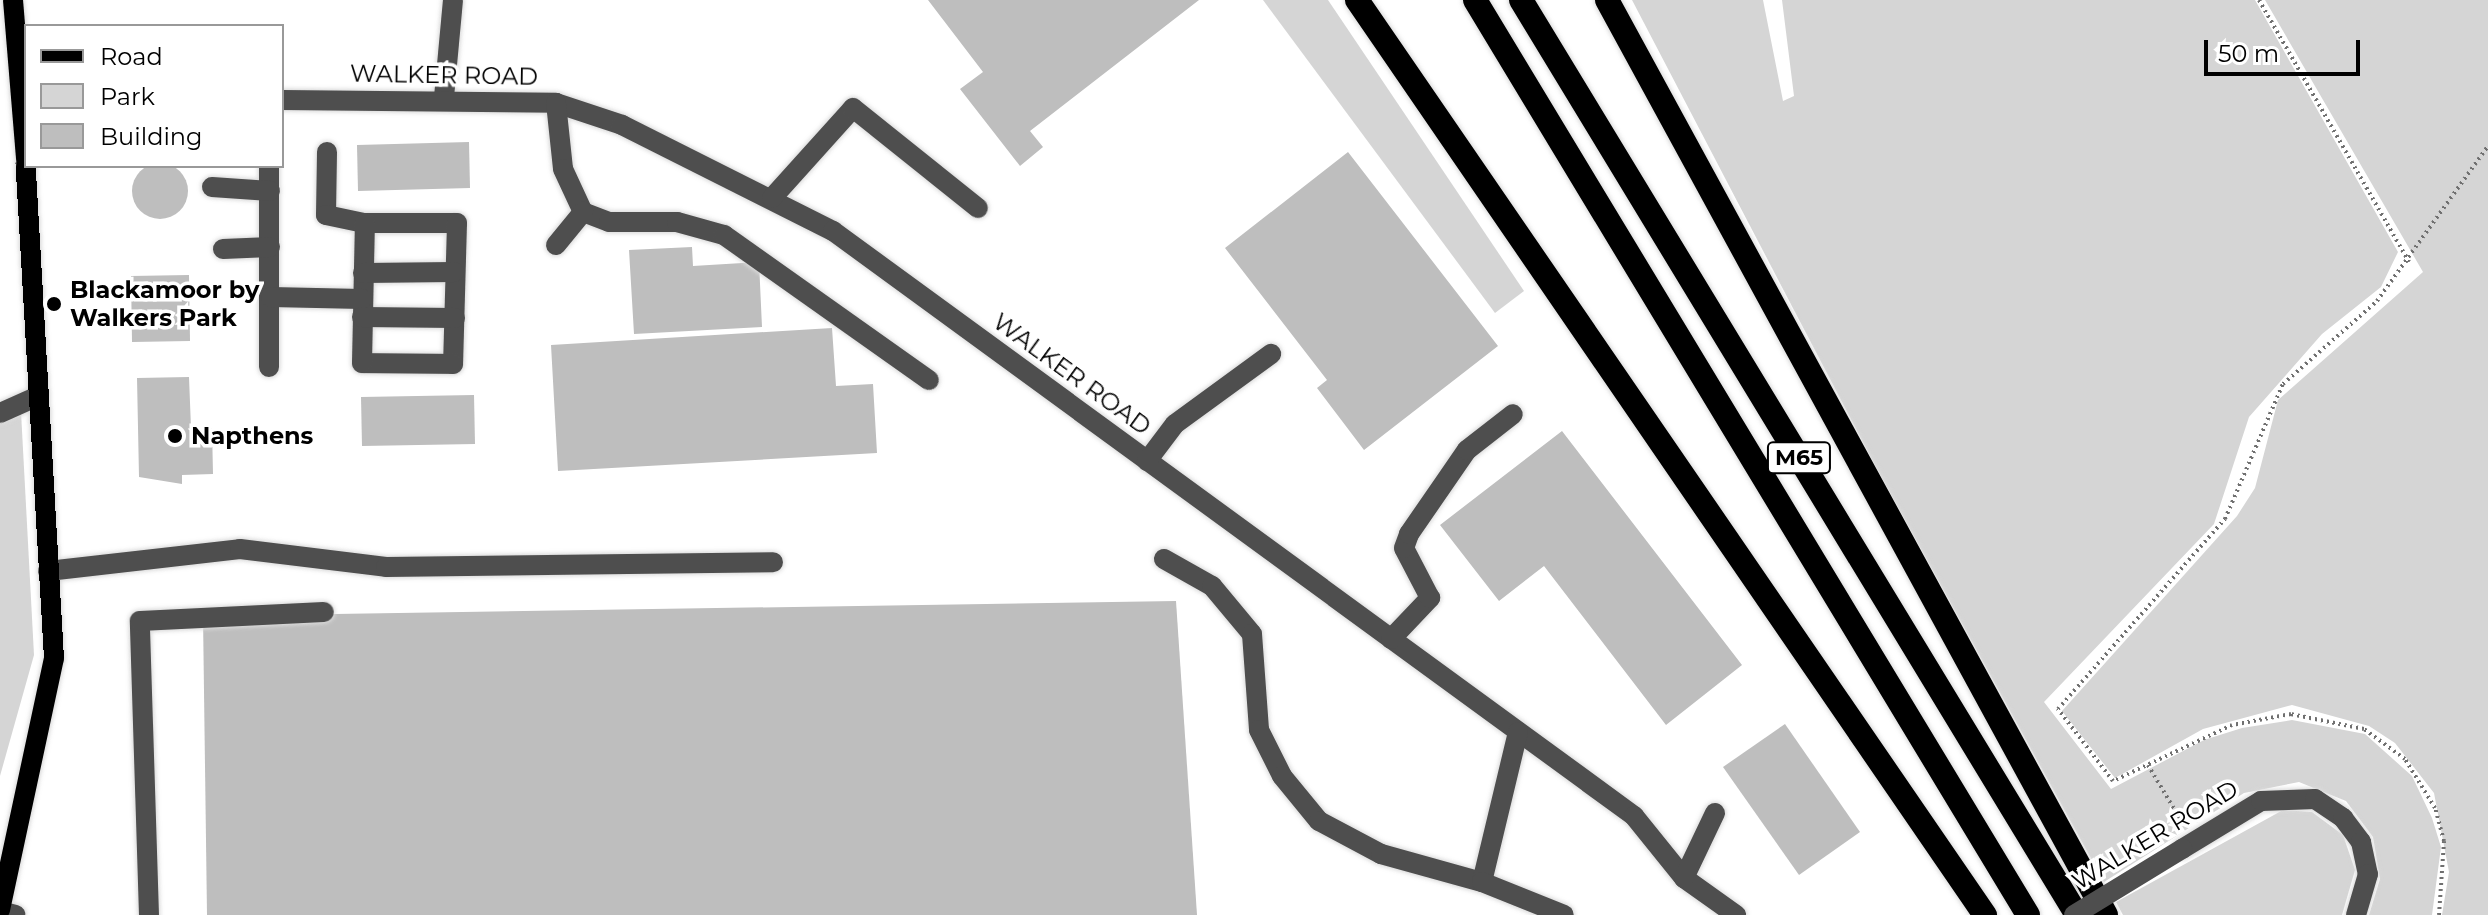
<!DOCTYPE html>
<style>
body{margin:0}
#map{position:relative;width:2488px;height:915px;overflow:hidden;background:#fff;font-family:Montserrat,sans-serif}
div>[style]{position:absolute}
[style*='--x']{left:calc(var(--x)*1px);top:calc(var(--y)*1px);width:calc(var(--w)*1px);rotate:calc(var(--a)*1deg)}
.green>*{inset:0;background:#d5d5d5}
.building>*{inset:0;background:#bebebe}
.round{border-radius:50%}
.path>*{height:4px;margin-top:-2px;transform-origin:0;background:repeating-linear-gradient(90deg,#707070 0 2px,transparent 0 6px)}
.roads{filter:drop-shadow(0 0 2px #dbdbdb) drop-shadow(0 0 2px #dbdbdb)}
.minor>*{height:20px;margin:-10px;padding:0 10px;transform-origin:10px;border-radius:10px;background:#4e4e4e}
.major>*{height:20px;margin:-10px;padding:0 10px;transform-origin:10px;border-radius:10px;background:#000}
.highway>*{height:24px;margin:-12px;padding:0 12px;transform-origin:12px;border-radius:12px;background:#000}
.minor-bridge>*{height:20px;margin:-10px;padding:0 10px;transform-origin:10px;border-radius:10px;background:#4e4e4e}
.dots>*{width:22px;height:22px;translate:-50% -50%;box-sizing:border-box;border:4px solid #fff;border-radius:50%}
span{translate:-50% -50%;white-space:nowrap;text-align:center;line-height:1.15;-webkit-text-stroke:7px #fff;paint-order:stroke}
.shield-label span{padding:2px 6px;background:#fff;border:2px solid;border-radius:6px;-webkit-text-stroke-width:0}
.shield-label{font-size:22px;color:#000;font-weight:700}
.street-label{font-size:24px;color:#000}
.poi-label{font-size:24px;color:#000;font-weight:700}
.left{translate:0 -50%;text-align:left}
.legend{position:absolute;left:24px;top:24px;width:260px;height:144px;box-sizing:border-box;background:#fff;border:2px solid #999;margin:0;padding:10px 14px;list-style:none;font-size:24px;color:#000}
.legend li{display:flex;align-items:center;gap:16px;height:40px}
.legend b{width:40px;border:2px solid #999}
.scale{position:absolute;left:2204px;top:40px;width:156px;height:36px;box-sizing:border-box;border:4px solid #000;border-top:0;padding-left:10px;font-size:24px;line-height:28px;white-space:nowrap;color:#000;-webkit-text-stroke:6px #fff;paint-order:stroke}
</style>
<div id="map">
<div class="green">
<i style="clip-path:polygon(1263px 0,1328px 0,1524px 291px,1495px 313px)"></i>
<i style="clip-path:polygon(1632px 0,1763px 0,1783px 101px,1794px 96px,1782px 0,2255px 0,2398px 252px,2381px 287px,2322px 334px,2249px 417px,2214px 524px,2044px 702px,2111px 789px,2204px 740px,2242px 728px,2292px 720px,2365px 734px,2412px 776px,2432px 818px,2441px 847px,2432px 915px,2369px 915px,2380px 879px,2373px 837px,2346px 801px,2299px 782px,2244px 793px,2104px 882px,1876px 467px)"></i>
<i style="clip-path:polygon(2265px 0,2488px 0,2488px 915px,2442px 915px,2449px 872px,2434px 793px,2395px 743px,2369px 726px,2292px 705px,2203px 729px,2115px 778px,2062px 711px,2237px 516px,2255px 488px,2278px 400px,2423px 272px)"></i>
<i style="clip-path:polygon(21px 412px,34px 655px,0 776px,0 422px)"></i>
<i style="clip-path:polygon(2283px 810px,2312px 812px,2343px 835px,2355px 870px,2342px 915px,2123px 915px,2116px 902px)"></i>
</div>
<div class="building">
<i style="clip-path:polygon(928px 0,1199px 0,1030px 131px,1043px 147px,1020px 166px,960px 89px,983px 72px)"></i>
<i style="clip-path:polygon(469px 142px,470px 188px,358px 191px,357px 145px)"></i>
<i style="clip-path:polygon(1348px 152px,1498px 346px,1364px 450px,1317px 388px,1327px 380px,1225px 248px)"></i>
<i class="round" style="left:132px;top:163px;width:56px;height:56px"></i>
<i style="clip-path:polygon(692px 247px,693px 266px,759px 262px,762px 327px,634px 334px,629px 250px)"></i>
<i style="clip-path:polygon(189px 275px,190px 341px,132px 342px,131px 276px)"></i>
<i style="clip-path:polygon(832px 328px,836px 386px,873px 384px,877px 453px,558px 471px,551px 345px)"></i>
<i style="clip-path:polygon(189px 377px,191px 428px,212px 428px,213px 474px,182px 475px,182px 484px,139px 477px,137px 378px)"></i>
<i style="clip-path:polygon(474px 395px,475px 444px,362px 446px,361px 397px)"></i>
<i style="clip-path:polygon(1562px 431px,1742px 665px,1666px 725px,1544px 566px,1499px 601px,1440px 525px)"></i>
<i style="clip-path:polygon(1176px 601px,1197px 915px,207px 915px,203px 616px)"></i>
<i style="clip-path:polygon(1785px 724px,1860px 832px,1799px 875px,1723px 767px)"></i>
</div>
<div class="path">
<i style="--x:2259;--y:0;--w:302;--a:60.2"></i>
<i style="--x:2148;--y:765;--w:69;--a:59.3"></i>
<i style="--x:2439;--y:915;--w:74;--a:-86.1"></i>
<i style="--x:2444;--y:841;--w:34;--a:-105"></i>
<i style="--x:2435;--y:808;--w:57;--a:-121.5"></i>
<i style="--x:2405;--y:759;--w:51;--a:-143.8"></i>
<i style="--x:2364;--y:729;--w:75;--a:-168.4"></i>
<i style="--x:2291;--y:714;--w:60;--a:169.4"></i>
<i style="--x:2232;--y:725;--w:132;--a:154.8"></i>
<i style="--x:2113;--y:781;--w:91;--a:-127.4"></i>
<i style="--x:2058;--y:709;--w:253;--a:-48.7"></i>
<i style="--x:2225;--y:519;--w:147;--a:-66.8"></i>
<i style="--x:2283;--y:384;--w:125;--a:-41.4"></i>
<i style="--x:2377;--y:301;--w:191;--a:-54.4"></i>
</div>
<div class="roads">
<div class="minor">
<i style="--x:444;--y:97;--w:97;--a:-84.7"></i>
<i style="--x:282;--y:100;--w:274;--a:0.6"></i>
<i style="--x:556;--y:103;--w:70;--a:18.4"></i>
<i style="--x:622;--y:125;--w:236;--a:26.7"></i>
<i style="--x:833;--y:231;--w:992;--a:36.14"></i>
<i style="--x:1634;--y:816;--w:80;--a:51.1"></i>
<i style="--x:1684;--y:878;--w:64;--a:35.4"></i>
<i style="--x:556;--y:103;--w:66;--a:83.9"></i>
<i style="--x:563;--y:169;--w:47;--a:65.1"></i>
<i style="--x:583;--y:212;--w:28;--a:21"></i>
<i style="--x:609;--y:222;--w:68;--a:0"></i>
<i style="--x:677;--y:222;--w:49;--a:15.5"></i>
<i style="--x:724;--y:235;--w:251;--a:35.3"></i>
<i style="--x:327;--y:152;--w:63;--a:90.9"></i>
<i style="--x:326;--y:215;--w:40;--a:12"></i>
<i style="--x:269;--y:166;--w:201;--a:90"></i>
<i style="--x:212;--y:187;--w:58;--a:3.9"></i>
<i style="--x:772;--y:198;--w:121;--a:-48"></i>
<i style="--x:853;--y:108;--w:160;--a:38.7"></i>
<i style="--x:365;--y:223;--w:92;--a:0"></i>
<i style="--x:457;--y:223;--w:141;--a:91.6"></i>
<i style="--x:453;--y:364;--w:91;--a:-179.4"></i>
<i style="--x:362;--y:363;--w:140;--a:-88.8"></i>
<i style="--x:556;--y:245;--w:43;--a:-50.7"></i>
<i style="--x:223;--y:249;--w:47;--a:-2.4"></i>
<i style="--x:363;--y:273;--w:91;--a:-0.6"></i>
<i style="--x:271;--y:297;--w:91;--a:1.3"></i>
<i style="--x:362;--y:317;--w:93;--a:0.6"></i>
<i style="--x:0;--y:413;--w:37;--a:-24"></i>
<i style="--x:1147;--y:461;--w:46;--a:-52.9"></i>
<i style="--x:1175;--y:424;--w:119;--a:-36.1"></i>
<i style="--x:1164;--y:559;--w:55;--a:29.4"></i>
<i style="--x:1212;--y:586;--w:62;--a:50.2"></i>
<i style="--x:1252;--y:634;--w:96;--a:85.8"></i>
<i style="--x:1259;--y:730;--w:51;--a:63.4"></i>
<i style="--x:1282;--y:776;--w:58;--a:50.6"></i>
<i style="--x:1319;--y:821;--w:70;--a:28"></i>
<i style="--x:1381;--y:854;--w:105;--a:15.5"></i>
<i style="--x:48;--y:571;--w:193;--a:-6.5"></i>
<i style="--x:240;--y:549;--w:147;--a:7"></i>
<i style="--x:386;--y:567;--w:387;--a:-0.7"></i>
<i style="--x:1391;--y:639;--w:57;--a:-46.4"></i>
<i style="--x:1430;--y:598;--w:56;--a:-117.5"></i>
<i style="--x:1404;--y:548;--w:15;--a:-70"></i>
<i style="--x:1409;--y:534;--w:102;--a:-55.4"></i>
<i style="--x:1467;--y:450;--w:58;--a:-38"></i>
<i style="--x:1518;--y:732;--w:154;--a:103.5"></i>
<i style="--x:1482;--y:882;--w:88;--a:21.9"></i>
<i style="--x:2182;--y:849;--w:92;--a:-31.3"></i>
<i style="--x:2261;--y:801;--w:54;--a:-2.1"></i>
<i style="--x:2315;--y:799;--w:34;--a:34"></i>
<i style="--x:2343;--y:818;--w:30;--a:53"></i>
<i style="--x:2361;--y:842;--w:33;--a:78"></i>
<i style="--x:2368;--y:874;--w:43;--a:106.3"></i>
<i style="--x:1684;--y:878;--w:72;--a:-64.5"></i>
<i style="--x:0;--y:911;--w:16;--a:14"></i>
<i style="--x:149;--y:915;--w:294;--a:-91.8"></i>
<i style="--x:140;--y:621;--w:184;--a:-2.8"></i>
</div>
<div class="major">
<i style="--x:13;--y:0;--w:160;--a:85.3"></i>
<i style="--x:0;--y:910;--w:258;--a:-77.9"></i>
<i style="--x:54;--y:658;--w:493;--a:-93.3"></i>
</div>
<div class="highway">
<i style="--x:1357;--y:0;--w:1110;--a:55.54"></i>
<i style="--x:1475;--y:0;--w:1069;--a:58.85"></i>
<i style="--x:1521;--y:0;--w:1071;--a:58.72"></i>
<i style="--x:1607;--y:0;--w:1042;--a:61.39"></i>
</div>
</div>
<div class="minor-bridge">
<i style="--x:2074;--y:915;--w:127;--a:-31.4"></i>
</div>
<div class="dots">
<i style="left:54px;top:304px;background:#000"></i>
<i style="left:175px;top:436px;background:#000"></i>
</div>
<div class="shield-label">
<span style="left:1799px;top:458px">M65</span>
</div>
<div class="street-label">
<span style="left:444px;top:75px;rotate:1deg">WALKER ROAD</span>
<span style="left:1072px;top:374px;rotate:36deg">WALKER ROAD</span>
<span style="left:2155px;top:835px;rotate:-31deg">WALKER ROAD</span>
</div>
<div class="poi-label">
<span class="left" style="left:70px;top:304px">Blackamoor by<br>Walkers Park</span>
<span class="left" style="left:191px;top:436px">Napthens</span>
</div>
<ul class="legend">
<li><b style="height:10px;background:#000"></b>Road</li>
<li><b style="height:22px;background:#d5d5d5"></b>Park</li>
<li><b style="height:22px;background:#bebebe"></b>Building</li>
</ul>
<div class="scale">50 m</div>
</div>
